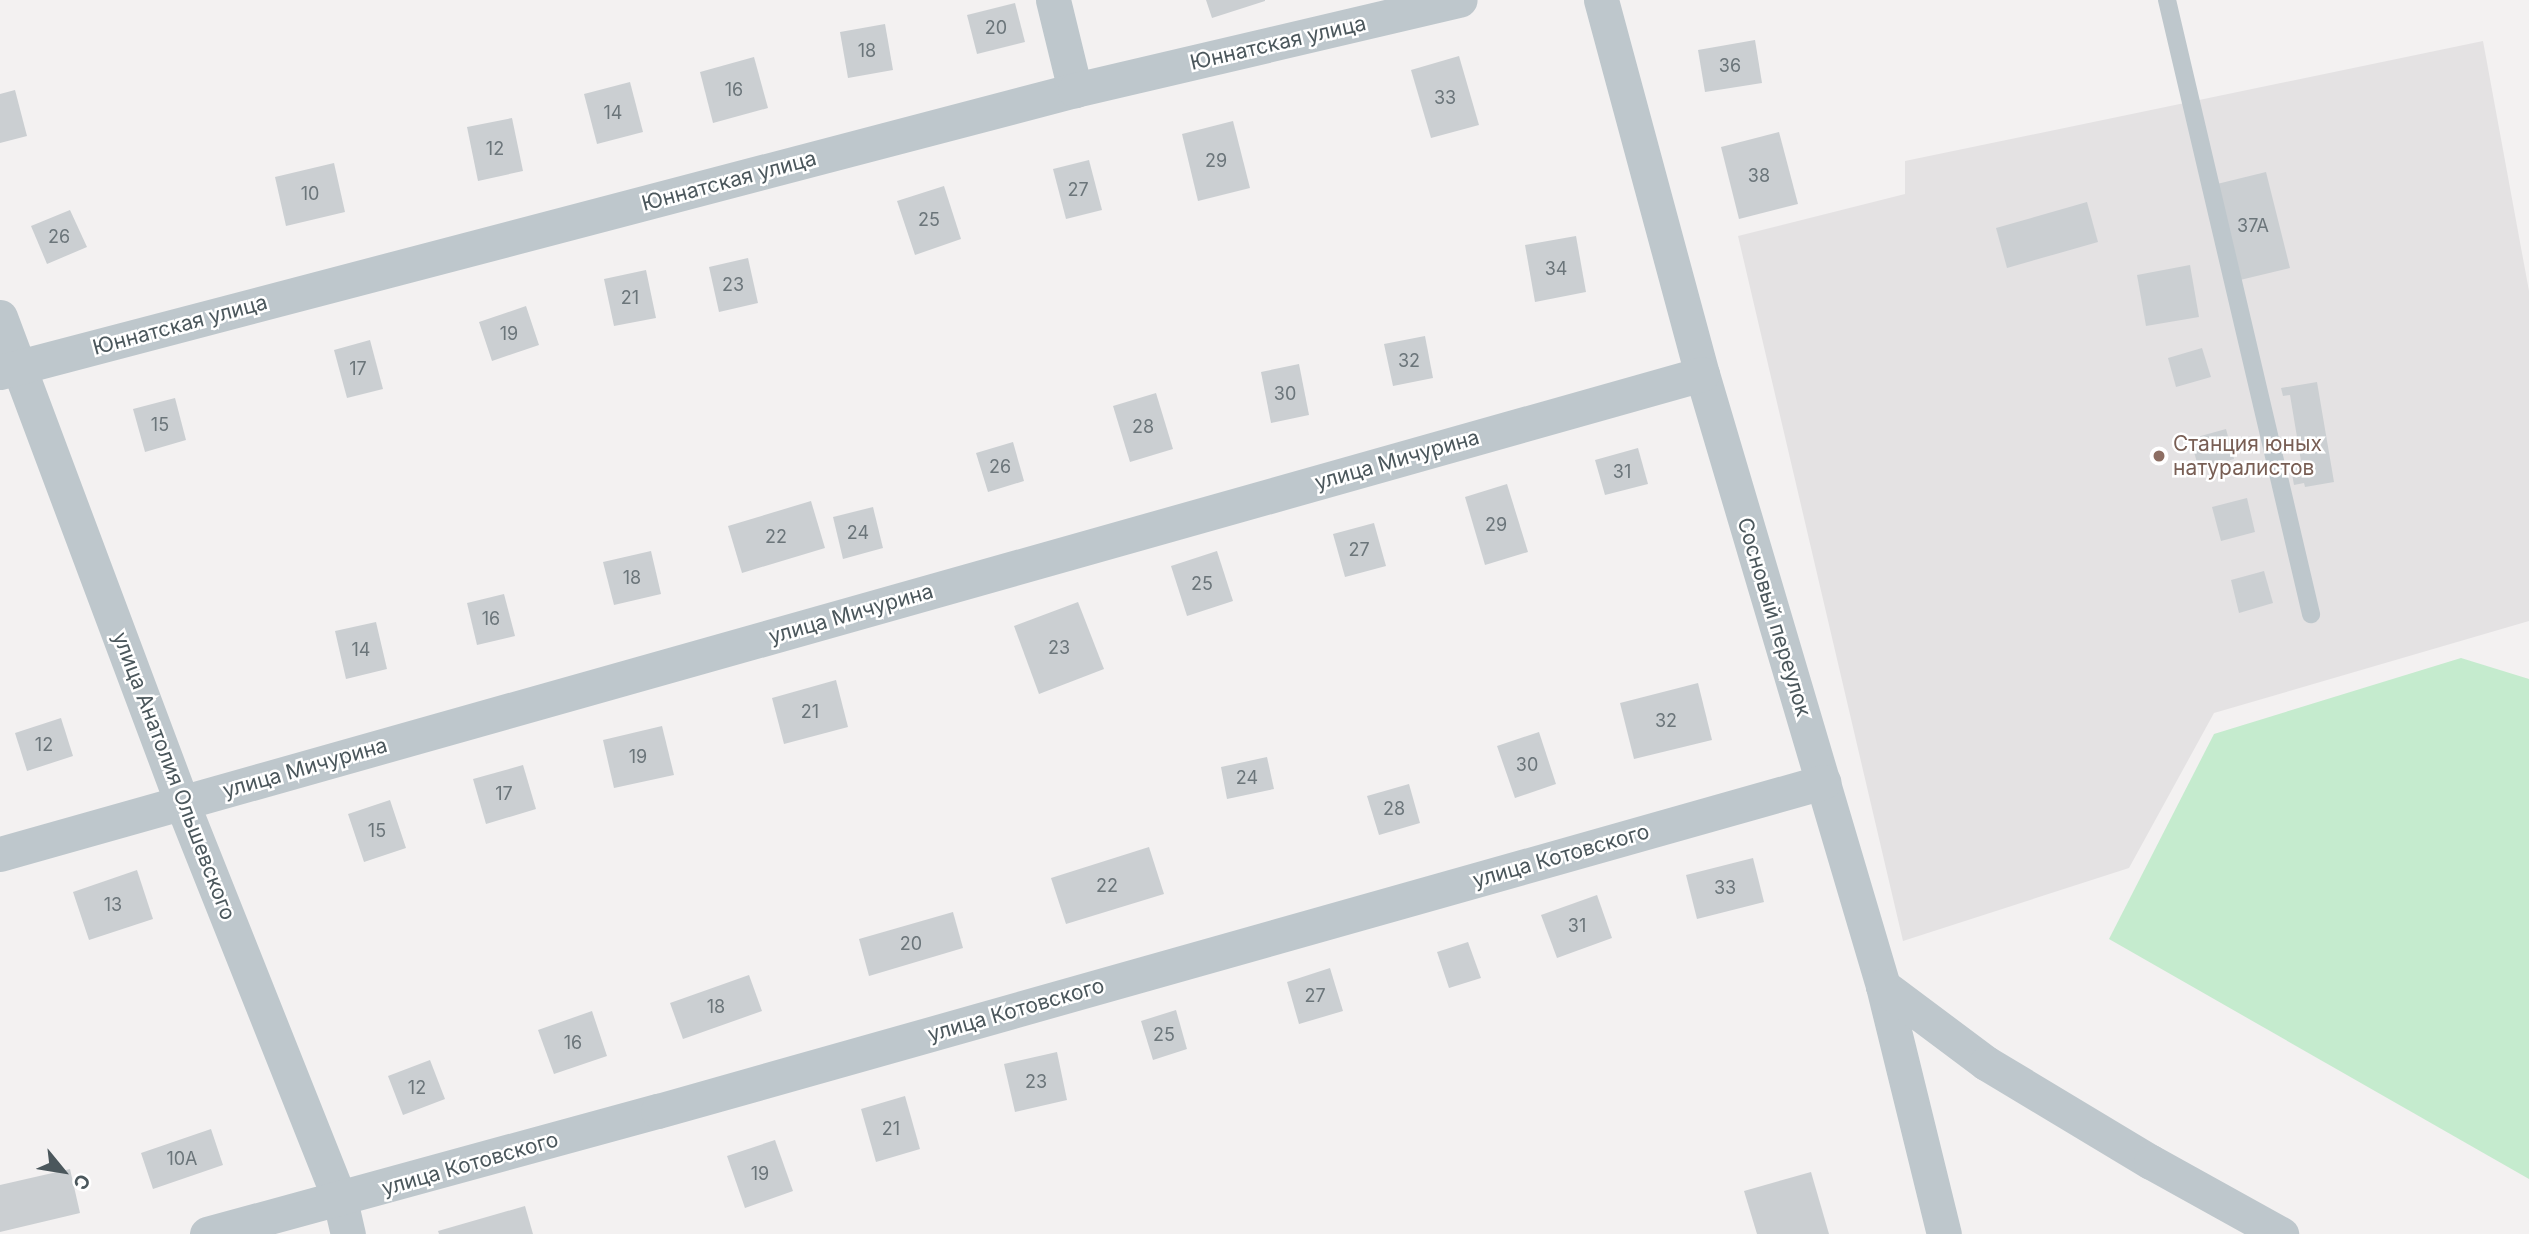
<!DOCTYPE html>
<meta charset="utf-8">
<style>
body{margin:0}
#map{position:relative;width:2529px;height:1234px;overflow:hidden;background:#f3f1f1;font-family:Inter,sans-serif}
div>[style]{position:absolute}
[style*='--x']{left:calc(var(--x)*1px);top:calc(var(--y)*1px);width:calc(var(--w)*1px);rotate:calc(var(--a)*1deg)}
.education>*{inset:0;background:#e4e2e3}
.green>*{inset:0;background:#c5ebce}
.building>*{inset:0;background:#cbcfd2}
.lane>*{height:18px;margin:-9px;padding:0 9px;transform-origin:9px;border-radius:9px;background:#bec7cc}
.street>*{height:35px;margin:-17.5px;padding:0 17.5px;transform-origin:17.5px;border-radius:17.5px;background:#bec7cc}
.dots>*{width:19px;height:19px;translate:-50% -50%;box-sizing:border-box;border:4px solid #fff;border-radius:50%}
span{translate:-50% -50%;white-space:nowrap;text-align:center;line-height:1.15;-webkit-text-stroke:5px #fff;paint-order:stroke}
.number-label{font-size:18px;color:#6b757a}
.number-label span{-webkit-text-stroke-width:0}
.street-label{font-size:21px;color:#4b575c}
.education-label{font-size:21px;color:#785e54}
.left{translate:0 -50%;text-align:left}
.north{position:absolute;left:28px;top:1136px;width:70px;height:70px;-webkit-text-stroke:5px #fff;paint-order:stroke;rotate:120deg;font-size:19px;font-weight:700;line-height:28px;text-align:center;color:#4b575c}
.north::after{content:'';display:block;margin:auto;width:24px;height:32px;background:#4b575c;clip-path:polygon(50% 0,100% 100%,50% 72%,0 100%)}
</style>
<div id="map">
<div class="education">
<i style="clip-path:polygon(2483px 41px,2529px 291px,2529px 621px,2214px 713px,2129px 868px,1903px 941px,1738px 236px,1905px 194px,1905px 161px)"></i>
</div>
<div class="green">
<i style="clip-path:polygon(2461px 658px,2529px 679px,2529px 1179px,2109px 939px,2214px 734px)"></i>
</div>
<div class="building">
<i style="clip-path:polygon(1206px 0,1265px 0,1265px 1px,1212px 18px)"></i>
<i style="clip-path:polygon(1015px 3px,1025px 42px,977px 54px,967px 15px)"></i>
<i style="clip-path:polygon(885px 24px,893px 70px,848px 78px,840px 32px)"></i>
<i style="clip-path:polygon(1755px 40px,1762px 83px,1705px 92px,1698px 50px)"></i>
<i style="clip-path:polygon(1459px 56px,1479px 125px,1431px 138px,1411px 70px)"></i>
<i style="clip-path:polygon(754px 57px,768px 108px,713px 123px,700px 72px)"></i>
<i style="clip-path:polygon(630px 82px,643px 132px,597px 144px,584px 94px)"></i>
<i style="clip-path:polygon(15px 90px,27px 136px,0 143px,0 94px)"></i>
<i style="clip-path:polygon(512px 118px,523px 171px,478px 181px,467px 127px)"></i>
<i style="clip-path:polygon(1233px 121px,1250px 188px,1198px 201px,1182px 134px)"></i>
<i style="clip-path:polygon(1779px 132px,1798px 204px,1739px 219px,1721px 147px)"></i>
<i style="clip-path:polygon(1089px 160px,1102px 210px,1066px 219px,1053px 169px)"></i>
<i style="clip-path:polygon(334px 163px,345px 212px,286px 226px,275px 177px)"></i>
<i style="clip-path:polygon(2266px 172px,2290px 268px,2240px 280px,2217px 184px)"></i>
<i style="clip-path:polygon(944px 186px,961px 239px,915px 255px,897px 201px)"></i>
<i style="clip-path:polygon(2087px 202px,2098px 242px,2007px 268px,1996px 228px)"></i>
<i style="clip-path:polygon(70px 210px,87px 247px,47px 264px,31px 226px)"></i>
<i style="clip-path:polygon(1576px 236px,1586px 292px,1535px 302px,1525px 245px)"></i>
<i style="clip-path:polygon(748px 258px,758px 303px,719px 312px,709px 267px)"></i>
<i style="clip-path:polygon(2190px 265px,2199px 317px,2146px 326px,2137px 275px)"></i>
<i style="clip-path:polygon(646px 270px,656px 318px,614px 326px,604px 279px)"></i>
<i style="clip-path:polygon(526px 306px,539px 345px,492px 361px,479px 322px)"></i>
<i style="clip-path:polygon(1425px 336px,1433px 378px,1393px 386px,1384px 344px)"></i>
<i style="clip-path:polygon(370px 340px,383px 389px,347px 398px,334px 350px)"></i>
<i style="clip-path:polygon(2202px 348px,2211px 377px,2176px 387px,2168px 358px)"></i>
<i style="clip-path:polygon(1299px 364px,1309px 415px,1271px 423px,1261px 372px)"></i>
<i style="clip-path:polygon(2317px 382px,2334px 482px,2305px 487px,2304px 483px,2294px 485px,2290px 463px,2301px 461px,2290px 395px,2283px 396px,2281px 388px)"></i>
<i style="clip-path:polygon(1156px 393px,1173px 449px,1130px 462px,1113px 406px)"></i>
<i style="clip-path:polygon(175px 398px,186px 440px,145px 452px,133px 409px)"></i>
<i style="clip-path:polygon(2226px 429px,2234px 459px,2199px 469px,2190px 439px)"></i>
<i style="clip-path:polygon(1013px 442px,1024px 481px,988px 492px,976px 453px)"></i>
<i style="clip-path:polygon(1638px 448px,1648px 484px,1605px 495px,1595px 460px)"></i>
<i style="clip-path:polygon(1507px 484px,1528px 552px,1485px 565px,1465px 497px)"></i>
<i style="clip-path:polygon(2247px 498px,2255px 532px,2221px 541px,2212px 507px)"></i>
<i style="clip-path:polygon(811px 501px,825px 548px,742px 573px,728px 526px)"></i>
<i style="clip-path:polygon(873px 507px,883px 548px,843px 559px,833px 517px)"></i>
<i style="clip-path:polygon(1374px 523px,1386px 566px,1345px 577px,1333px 534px)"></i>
<i style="clip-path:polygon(651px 551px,661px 594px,614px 605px,603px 562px)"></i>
<i style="clip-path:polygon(1217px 551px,1233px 601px,1187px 616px,1171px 566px)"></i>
<i style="clip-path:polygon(2264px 571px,2273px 603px,2239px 613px,2231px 580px)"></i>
<i style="clip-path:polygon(504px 594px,515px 636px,477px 645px,467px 603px)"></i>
<i style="clip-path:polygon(1078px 602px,1104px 669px,1039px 694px,1014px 626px)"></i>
<i style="clip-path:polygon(376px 622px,387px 669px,346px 679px,335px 631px)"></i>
<i style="clip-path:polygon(836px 680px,848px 727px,784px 744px,772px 698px)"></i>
<i style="clip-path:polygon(1698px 683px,1712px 740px,1634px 759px,1620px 703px)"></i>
<i style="clip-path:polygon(61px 718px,73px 756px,27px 771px,15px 733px)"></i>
<i style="clip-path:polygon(662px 726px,674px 775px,614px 788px,603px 740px)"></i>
<i style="clip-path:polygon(1539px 732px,1556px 784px,1515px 798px,1497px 746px)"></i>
<i style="clip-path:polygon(1267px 757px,1274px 789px,1227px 799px,1221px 767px)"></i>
<i style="clip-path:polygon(523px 765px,536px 809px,486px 824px,473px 779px)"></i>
<i style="clip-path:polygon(1409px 784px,1420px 823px,1379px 835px,1367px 796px)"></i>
<i style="clip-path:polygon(390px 800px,406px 848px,364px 862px,348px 814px)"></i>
<i style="clip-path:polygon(1149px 847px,1164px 894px,1066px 924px,1051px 878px)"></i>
<i style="clip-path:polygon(1753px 858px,1764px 902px,1697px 919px,1686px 875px)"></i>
<i style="clip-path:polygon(137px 870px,153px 919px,89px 940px,73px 892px)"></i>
<i style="clip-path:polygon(1597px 895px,1612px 938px,1557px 958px,1541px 915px)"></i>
<i style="clip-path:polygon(953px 912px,963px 948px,869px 976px,859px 939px)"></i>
<i style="clip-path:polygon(1468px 942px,1481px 978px,1449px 988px,1437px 952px)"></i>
<i style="clip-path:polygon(1330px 968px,1343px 1011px,1299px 1024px,1287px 982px)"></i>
<i style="clip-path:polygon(749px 975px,762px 1011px,683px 1039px,670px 1003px)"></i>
<i style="clip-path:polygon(1176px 1010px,1187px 1049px,1153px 1060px,1141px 1021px)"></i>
<i style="clip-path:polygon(592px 1011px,607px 1056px,554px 1074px,538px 1030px)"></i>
<i style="clip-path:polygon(1057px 1052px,1067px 1100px,1015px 1112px,1004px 1064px)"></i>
<i style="clip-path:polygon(430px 1060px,445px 1099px,403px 1115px,388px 1076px)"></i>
<i style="clip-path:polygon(905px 1096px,920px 1149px,876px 1162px,861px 1109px)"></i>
<i style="clip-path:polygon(211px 1129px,223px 1165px,153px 1189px,141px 1153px)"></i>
<i style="clip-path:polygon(775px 1140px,793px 1191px,745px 1208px,727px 1156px)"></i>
<i style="clip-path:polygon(70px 1169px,80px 1213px,0 1232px,0 1185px)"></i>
<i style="clip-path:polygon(1811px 1172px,1829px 1234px,1757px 1234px,1744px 1191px)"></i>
<i style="clip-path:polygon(525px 1206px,533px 1234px,439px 1234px,438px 1231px)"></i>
</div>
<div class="lane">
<i style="--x:2167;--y:0;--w:631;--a:76.8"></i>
</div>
<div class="street">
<i style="--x:1053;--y:0;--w:93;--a:76.3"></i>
<i style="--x:1601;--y:0;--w:387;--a:74.9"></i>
<i style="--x:1702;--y:374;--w:638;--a:73.52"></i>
<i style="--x:1883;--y:986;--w:255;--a:76.2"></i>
<i style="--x:0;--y:317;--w:519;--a:69.47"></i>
<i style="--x:182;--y:803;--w:427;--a:68.3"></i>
<i style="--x:340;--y:1200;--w:35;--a:77"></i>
<i style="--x:0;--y:372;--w:1111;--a:-14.7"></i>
<i style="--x:1075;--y:90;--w:395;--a:-13.2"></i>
<i style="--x:0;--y:854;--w:1768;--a:-15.75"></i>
<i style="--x:1883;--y:986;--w:129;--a:36.8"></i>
<i style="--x:1986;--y:1063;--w:192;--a:31"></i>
<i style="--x:2151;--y:1162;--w:149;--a:29"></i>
<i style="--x:207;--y:1234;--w:467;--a:-15.3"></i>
<i style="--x:658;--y:1111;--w:1211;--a:-15.77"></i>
</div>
<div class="dots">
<i style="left:2159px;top:456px;background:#8d6e63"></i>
</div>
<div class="number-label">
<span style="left:996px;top:28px">20</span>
<span style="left:867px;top:51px">18</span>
<span style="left:1730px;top:66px">36</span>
<span style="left:734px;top:90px">16</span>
<span style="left:1445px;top:98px">33</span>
<span style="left:613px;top:113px">14</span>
<span style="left:495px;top:149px">12</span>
<span style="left:1216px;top:161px">29</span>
<span style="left:1759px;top:176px">38</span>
<span style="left:1078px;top:190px">27</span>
<span style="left:310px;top:194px">10</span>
<span style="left:929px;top:220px">25</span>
<span style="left:2253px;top:226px">37А</span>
<span style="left:59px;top:237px">26</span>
<span style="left:1556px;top:269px">34</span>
<span style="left:733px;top:285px">23</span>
<span style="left:630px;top:298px">21</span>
<span style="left:509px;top:334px">19</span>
<span style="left:1409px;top:361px">32</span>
<span style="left:358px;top:369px">17</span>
<span style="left:1285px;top:394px">30</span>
<span style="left:160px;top:425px">15</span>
<span style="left:1143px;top:427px">28</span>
<span style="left:1000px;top:467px">26</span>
<span style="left:1622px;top:472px">31</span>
<span style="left:1496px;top:525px">29</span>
<span style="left:858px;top:533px">24</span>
<span style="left:776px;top:537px">22</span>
<span style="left:1359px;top:550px">27</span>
<span style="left:632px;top:578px">18</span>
<span style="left:1202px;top:584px">25</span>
<span style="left:491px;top:619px">16</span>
<span style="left:1059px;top:648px">23</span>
<span style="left:361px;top:650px">14</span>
<span style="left:810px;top:712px">21</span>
<span style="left:1666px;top:721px">32</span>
<span style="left:44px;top:745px">12</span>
<span style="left:638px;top:757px">19</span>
<span style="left:1527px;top:765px">30</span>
<span style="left:1247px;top:778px">24</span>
<span style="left:504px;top:794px">17</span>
<span style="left:1394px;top:809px">28</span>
<span style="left:377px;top:831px">15</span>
<span style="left:1107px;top:886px">22</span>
<span style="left:1725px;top:888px">33</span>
<span style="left:113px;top:905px">13</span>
<span style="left:1577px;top:926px">31</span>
<span style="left:911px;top:944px">20</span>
<span style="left:1315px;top:996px">27</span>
<span style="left:716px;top:1007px">18</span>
<span style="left:1164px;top:1035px">25</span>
<span style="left:573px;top:1043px">16</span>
<span style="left:1036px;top:1082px">23</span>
<span style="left:417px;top:1088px">12</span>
<span style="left:891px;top:1129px">21</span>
<span style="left:182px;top:1159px">10А</span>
<span style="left:760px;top:1174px">19</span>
</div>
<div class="street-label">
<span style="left:1278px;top:43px;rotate:-13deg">Юннатская улица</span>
<span style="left:729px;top:181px;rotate:-15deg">Юннатская улица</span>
<span style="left:180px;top:325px;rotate:-15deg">Юннатская улица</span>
<span style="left:1397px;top:460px;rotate:-16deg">улица Мичурина</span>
<span style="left:851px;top:614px;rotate:-16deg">улица Мичурина</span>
<span style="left:1774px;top:617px;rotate:73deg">Сосновый переулок</span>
<span style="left:305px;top:768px;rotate:-16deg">улица Мичурина</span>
<span style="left:174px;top:776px;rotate:69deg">улица Анатолия Ольшевского</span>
<span style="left:1561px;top:856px;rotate:-16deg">улица Котовского</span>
<span style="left:1016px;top:1010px;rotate:-16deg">улица Котовского</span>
<span style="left:470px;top:1164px;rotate:-16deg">улица Котовского</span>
</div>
<div class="education-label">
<span class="left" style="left:2173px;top:456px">Станция юных<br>натуралистов</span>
</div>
<div class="north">С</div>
</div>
